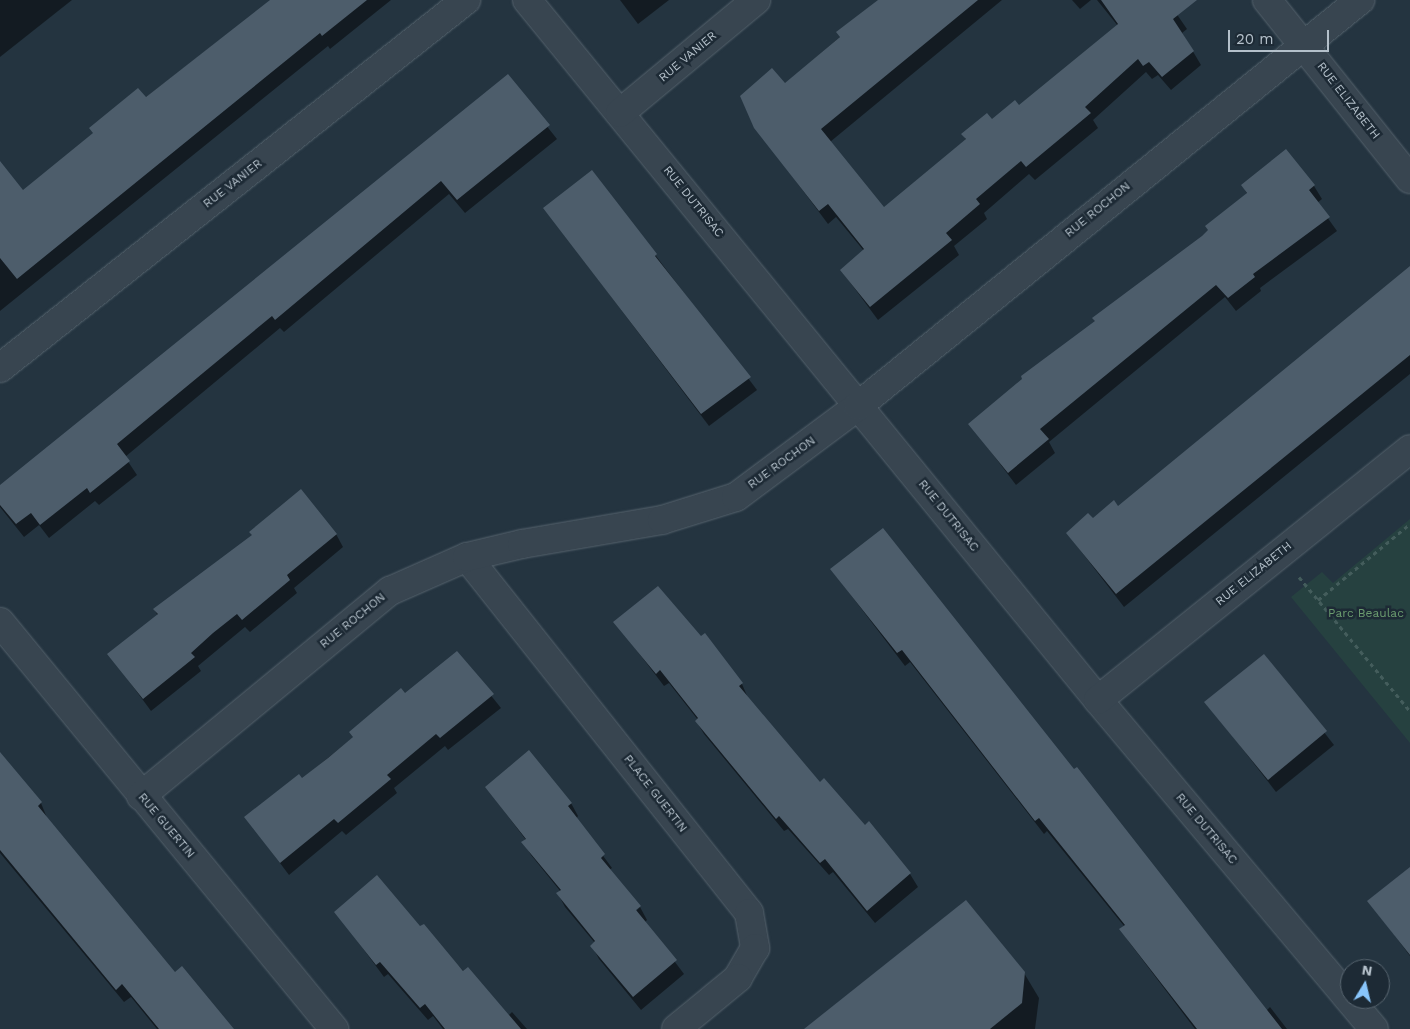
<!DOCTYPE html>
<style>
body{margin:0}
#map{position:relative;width:1410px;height:1029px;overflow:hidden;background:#243440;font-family:"Work Sans",sans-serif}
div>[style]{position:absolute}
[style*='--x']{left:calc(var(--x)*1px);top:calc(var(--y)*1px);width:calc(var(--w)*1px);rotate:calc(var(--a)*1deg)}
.green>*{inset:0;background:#264140}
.shadow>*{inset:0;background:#0007}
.building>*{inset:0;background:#4d5d6b}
.path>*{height:3px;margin-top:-1.5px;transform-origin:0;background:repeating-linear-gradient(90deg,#445d5c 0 4px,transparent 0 8px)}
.roads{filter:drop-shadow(0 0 1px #56636d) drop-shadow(0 0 1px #56636d)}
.street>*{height:28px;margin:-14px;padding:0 14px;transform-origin:14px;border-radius:14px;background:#384550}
span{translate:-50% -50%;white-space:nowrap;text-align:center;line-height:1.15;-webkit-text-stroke:5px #1d2a35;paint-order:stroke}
.street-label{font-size:12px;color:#b4c0ca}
.park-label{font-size:12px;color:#6b9c6f}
.north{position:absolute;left:1340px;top:959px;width:50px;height:50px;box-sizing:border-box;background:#1d2a35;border:1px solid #596671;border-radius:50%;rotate:9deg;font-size:14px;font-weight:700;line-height:20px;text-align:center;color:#b4c0ca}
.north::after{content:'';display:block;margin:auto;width:18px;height:22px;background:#88c5fb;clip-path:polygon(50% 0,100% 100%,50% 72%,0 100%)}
.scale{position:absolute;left:1228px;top:30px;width:101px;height:22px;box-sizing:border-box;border:2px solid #b4c0ca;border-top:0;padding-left:6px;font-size:15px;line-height:18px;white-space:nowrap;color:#b4c0ca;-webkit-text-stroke:4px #1d2a35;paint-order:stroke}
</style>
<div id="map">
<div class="green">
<i style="clip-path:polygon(1410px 519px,1410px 743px,1291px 597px,1322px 572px,1333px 583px)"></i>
</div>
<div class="shadow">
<i style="clip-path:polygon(0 0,72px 0,0 57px)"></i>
<i style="clip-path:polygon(272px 0,391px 0,330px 49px,328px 46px,0 311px,0 183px,23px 192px)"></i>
<i style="clip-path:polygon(620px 0,669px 0,638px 24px)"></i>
<i style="clip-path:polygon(883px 0,1002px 0,830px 142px,884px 209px,966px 140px,963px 134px,1019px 107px,1118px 26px,1097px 0,1167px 0,1187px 29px,1182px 33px,1201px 65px,1171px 90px,1158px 75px,1152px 79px,1146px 72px,1093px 120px,1098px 128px,1035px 180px,1029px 174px,984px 213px,987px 219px,954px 246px,959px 255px,878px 320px,841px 270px,864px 251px,836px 217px,828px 224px,756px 128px,784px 85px)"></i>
<i style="clip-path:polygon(1072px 0,1091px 0,1080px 9px)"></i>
<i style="clip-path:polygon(507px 76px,557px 139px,465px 213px,449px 194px,284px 332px,280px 328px,125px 457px,137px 475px,99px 505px,95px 501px,49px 538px,39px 525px,24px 537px,0 507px,0 487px)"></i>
<i style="clip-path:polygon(1285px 151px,1314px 186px,1322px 199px,1317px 203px,1337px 231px,1260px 288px,1261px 291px,1236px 311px,1225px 297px,1049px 442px,1055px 453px,1016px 485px,970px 424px,1202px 237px,1247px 194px,1243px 186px)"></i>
<i style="clip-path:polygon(592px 171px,757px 390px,709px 426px,545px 209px)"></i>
<i style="clip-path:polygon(1410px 284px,1410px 374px,1124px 607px,1067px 533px,1118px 508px)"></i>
<i style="clip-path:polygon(336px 534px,343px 547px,294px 588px,297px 593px,250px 632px,245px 627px,198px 666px,201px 671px,151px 711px,109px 654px,158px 616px,154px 609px)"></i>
<i style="clip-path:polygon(831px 569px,1266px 1011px,1270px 1007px,1287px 1029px,1195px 1029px,1129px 942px,1121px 929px,1124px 926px,1047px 831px,1044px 834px,910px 662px,905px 666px)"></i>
<i style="clip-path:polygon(615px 622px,701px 638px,704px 635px,742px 684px,748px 698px,819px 784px,910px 874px,918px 887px,875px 923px,833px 872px,829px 875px,788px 829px,784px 831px,704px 734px,696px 721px,698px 720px,669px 683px,664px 686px)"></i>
<i style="clip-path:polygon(457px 653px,501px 708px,448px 750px,445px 746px,394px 788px,397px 793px,346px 835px,342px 831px,289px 875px,246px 818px,302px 779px)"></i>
<i style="clip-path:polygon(1264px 655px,1334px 745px,1276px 792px,1206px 702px)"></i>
<i style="clip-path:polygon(0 753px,41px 803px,47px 818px,175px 973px,232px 1029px,157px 1029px,131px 997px,124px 1002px,0 853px)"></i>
<i style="clip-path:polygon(486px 787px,571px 803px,578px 816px,576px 819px,612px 868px,609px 870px,632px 915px,640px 907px,647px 920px,645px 922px,684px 974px,641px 1010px,599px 959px,592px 946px,595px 943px,565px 907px,558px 894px,561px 892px,531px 855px,523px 842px,526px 840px)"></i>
<i style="clip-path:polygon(1410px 868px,1410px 956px,1369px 901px)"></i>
<i style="clip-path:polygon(336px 912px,420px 927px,508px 1016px,512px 1012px,527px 1029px,443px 1029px,433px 1016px,428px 1020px,388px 974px,384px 977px)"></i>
<i style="clip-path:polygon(1024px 973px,1039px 998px,1035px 1029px,807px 1029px)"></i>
</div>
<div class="building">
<i style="clip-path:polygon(270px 0,367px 0,322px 36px,320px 33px,17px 279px,0 258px,0 161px,23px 190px,93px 133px,89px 128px,138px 88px,146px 97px)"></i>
<i style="clip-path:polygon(878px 0,978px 0,821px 129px,884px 207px,966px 139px,961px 134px,987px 113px,992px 119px,1015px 100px,1019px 105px,1118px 24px,1101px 0,1197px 0,1173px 19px,1194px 51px,1162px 77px,1149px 62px,1143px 66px,1138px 59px,1085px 107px,1091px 113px,1026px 167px,1021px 161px,976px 199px,980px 204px,946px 233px,952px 240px,870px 307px,840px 270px,864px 249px,828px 204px,819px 211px,754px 128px,740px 96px,772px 68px,785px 83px,840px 37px,836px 32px)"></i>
<i style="clip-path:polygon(508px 74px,550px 125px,457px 200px,441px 181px,275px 320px,272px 316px,117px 444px,130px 461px,90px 493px,87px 488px,40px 525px,31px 513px,16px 524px,0 505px,0 485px)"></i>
<i style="clip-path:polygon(1286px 149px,1315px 185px,1309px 190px,1330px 217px,1253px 274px,1255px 277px,1228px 298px,1216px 285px,1040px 429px,1049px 439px,1008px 473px,968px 424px,1022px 379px,1021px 376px,1095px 321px,1092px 318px,1202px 236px,1208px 230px,1205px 226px,1247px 193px,1241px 185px)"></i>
<i style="clip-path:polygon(592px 170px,657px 254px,655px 256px,751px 377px,701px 414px,543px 208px)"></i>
<i style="clip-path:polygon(1410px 266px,1410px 355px,1116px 594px,1066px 533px,1088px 513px,1093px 518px,1114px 500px,1118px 506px)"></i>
<i style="clip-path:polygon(301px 489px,337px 534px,287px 575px,290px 580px,242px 620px,237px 614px,213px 633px,191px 653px,195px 657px,143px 699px,107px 654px,158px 614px,153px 609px,252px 535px,249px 532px)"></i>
<i style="clip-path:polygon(883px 528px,1074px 769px,1077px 767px,1282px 1029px,1197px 1029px,1119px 929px,1125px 925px,1039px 818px,1035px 821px,902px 650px,897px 653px,830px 569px)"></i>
<i style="clip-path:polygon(658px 586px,701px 636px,705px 633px,743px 683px,739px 686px,820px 782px,824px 778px,865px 825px,869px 821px,911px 873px,867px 911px,825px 859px,820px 863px,779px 816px,776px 819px,695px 721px,698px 718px,660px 670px,656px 674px,613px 622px)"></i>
<i style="clip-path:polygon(457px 651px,494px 694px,440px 738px,436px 734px,387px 775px,391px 779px,338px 823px,334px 819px,280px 863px,244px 817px,299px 774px,302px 778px,328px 758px,353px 737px,349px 732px,401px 688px,405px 693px)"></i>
<i style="clip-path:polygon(1264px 654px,1327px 731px,1268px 780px,1204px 702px)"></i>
<i style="clip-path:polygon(529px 750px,572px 803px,568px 806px,605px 854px,601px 858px,641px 906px,636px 910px,677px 960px,633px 997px,590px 946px,595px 941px,556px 893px,561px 890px,521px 842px,526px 839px,485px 787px)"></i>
<i style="clip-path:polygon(0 752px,42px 802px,38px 806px,175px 972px,182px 966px,234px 1029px,159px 1029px,122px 984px,116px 990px,0 850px)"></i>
<i style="clip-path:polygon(1410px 867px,1410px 955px,1367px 901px)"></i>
<i style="clip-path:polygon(377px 875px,420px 926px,424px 924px,463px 971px,468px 967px,521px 1029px,445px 1029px,425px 1004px,420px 1008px,380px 962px,376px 965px,334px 912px)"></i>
<i style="clip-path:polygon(966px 900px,1025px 972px,1022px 1003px,990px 1029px,804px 1029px)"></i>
</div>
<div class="path">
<i style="--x:1299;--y:577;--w:174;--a:50.4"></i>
<i style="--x:1318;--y:600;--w:119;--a:-39.6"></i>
</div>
<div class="roads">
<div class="street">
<i style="--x:527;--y:0;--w:903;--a:50.8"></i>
<i style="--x:1098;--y:700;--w:429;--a:50"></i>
<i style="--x:1267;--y:0;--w:229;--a:51.4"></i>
<i style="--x:620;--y:113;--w:177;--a:-39.7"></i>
<i style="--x:0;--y:368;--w:594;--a:-38.3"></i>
<i style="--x:467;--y:557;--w:454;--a:51.6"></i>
<i style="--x:749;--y:913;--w:36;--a:80"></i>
<i style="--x:755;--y:948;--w:34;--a:120"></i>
<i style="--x:738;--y:978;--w:80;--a:140.6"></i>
<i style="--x:0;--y:622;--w:527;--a:50.63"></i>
<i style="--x:1098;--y:700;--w:400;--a:-38.8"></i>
<i style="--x:141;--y:796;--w:323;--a:-39.5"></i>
<i style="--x:390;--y:591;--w:84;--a:-23.8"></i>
<i style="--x:467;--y:557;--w:57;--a:-13.3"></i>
<i style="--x:522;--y:544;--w:142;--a:-9.7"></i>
<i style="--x:662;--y:520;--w:77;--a:-17.3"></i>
<i style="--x:736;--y:497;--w:152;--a:-36.7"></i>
<i style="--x:858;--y:406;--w:646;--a:-38.96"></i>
</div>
</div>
<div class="street-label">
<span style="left:688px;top:57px;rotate:-40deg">RUE VANIER</span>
<span style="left:1348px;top:101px;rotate:52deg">RUE ELIZABETH</span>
<span style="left:233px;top:184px;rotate:-38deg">RUE VANIER</span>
<span style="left:693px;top:202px;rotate:51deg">RUE DUTRISAC</span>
<span style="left:1098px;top:210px;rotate:-39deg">RUE ROCHON</span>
<span style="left:782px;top:463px;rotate:-36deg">RUE ROCHON</span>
<span style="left:948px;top:516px;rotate:51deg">RUE DUTRISAC</span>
<span style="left:1254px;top:574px;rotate:-39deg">RUE ELIZABETH</span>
<span style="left:353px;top:621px;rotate:-39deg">RUE ROCHON</span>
<span style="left:655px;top:794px;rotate:52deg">PLACE GUERTIN</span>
<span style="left:166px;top:826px;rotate:50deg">RUE GUERTIN</span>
<span style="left:1206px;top:829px;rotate:50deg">RUE DUTRISAC</span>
</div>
<div class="park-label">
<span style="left:1366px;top:614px">Parc Beaulac</span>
</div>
<div class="north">N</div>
<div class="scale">20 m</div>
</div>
